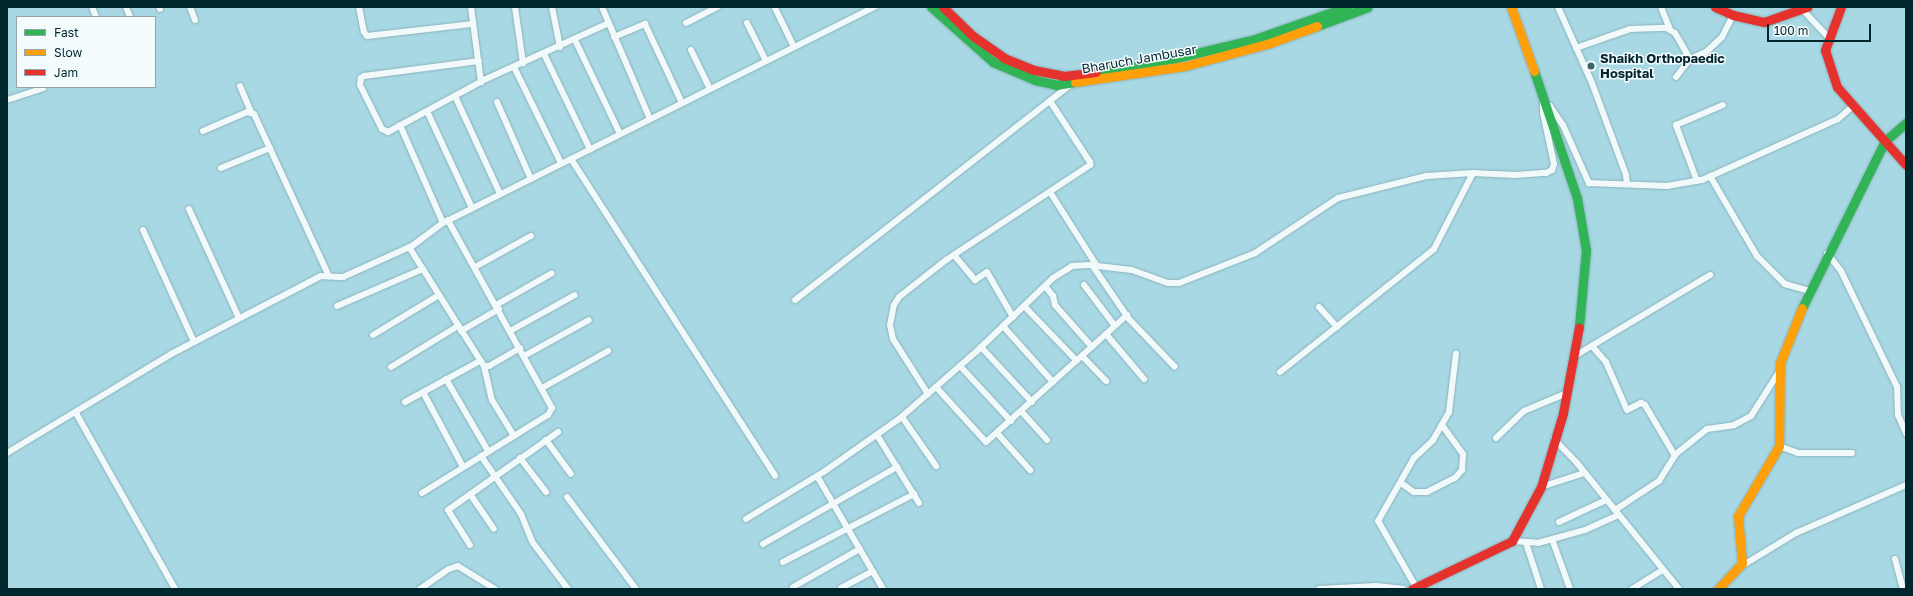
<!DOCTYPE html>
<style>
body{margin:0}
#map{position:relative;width:1913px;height:596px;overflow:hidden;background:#a7d8e3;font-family:"Golos Text",sans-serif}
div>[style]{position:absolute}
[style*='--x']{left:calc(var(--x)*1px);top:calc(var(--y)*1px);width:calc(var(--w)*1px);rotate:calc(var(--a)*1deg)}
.roads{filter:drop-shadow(0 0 1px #8bb3bb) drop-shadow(0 0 1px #8bb3bb)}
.street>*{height:6px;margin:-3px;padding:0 3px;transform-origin:3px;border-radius:3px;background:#f2f9fb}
.fast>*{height:9px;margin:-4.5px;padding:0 4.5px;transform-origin:4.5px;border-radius:4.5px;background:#30b455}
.slow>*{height:9px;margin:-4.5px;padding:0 4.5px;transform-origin:4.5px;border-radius:4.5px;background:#ff9f0a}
.jam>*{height:9px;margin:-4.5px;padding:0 4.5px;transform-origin:4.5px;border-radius:4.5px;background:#e5322d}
.dots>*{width:11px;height:11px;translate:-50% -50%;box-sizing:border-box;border:2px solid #f3fbfd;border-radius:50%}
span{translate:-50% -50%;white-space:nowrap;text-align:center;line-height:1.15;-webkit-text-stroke:3px #f3fbfd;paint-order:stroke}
.street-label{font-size:13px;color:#00272e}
.poi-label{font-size:13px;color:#00272e;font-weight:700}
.left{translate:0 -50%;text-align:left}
.frame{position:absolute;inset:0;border:8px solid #00272e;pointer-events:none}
.legend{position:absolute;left:16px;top:16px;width:140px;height:72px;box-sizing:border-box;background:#f3fbfd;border:1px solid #92a6aa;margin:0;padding:5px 7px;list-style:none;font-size:12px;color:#00272e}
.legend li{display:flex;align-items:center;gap:8px;height:20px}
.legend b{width:20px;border:1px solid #92a6aa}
.scale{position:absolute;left:1767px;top:24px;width:104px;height:18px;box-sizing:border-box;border:2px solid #00272e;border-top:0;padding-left:5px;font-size:12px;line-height:14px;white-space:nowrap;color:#00272e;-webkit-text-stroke:3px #f3fbfd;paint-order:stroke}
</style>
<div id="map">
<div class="roads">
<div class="street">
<i style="--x:92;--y:7;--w:11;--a:68"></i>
<i style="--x:126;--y:7;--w:11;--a:68"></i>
<i style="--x:159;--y:7;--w:2;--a:63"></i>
<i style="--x:190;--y:7;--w:14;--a:69"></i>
<i style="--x:359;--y:7;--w:25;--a:79"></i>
<i style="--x:364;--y:32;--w:5;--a:53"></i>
<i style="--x:367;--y:36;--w:107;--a:-6.5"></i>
<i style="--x:471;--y:7;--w:76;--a:82.4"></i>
<i style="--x:515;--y:7;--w:57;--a:81.9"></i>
<i style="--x:552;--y:7;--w:41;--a:78.7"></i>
<i style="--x:602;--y:7;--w:122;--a:66.8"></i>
<i style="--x:1558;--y:7;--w:83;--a:65.9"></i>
<i style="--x:1592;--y:83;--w:98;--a:69.7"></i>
<i style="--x:1626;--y:175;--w:9;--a:84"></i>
<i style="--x:1661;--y:7;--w:24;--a:68"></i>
<i style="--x:1800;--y:7;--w:44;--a:46.8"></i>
<i style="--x:775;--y:8;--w:43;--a:64"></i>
<i style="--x:686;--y:23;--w:36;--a:-27"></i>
<i style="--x:747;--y:23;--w:42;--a:63.4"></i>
<i style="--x:614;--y:37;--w:34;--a:-23"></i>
<i style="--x:645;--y:24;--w:87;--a:64.9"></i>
<i style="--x:575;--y:40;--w:104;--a:64.4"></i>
<i style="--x:1576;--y:48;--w:57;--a:-19.4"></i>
<i style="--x:1630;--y:29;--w:36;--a:-2"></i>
<i style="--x:1666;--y:28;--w:10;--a:29"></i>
<i style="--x:1675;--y:33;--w:30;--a:60"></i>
<i style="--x:691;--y:50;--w:43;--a:64"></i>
<i style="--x:544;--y:54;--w:106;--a:64.2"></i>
<i style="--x:479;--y:61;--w:116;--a:172.6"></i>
<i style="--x:364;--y:76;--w:4;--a:146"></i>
<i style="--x:361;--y:78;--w:7;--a:98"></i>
<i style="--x:360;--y:85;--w:49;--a:63.4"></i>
<i style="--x:382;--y:129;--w:7;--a:27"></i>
<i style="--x:388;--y:132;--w:111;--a:-28.4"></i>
<i style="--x:486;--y:79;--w:135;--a:-24.5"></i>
<i style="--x:514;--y:67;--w:107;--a:63.9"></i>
<i style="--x:1676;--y:77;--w:23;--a:-52"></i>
<i style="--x:1690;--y:59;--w:17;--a:-24"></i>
<i style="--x:1706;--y:52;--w:22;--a:-43"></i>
<i style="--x:1722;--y:37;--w:25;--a:-63"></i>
<i style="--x:240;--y:86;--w:28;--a:67"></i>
<i style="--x:455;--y:96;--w:108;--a:65.3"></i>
<i style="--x:7;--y:100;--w:38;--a:-18"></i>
<i style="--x:497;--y:102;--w:84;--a:66.2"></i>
<i style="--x:1550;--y:106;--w:23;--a:56"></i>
<i style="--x:1563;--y:125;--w:64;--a:65.9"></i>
<i style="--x:1589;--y:183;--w:78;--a:2.2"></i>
<i style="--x:1667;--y:186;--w:36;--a:-10"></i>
<i style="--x:1702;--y:180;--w:149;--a:-24.2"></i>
<i style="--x:1838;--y:119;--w:21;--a:-41"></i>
<i style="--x:427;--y:111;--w:107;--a:65.1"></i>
<i style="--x:400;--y:125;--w:107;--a:66.3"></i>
<i style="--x:203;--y:131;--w:48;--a:-23.4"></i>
<i style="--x:247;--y:112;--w:7;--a:16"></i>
<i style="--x:254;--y:114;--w:179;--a:65.2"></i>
<i style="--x:571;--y:159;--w:377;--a:57.2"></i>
<i style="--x:221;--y:168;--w:53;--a:-22.2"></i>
<i style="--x:1710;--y:176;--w:93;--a:59.6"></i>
<i style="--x:1757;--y:256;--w:40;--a:45"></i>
<i style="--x:1785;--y:284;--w:25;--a:16"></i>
<i style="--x:1697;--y:181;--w:60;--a:-110.6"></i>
<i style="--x:1676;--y:125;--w:51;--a:-23.1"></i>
<i style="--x:1050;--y:192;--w:88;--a:57.6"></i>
<i style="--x:189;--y:209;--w:120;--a:65.4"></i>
<i style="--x:143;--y:230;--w:123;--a:65.5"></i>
<i style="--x:409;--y:247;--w:141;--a:57.8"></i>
<i style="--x:484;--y:366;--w:5;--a:0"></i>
<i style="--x:489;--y:366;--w:36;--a:-30"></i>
<i style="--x:1827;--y:253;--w:23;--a:52"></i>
<i style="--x:1841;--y:271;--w:129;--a:64.2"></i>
<i style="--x:1897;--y:387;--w:28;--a:88"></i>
<i style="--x:1898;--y:415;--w:20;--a:66"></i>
<i style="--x:954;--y:255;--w:33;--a:50"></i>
<i style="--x:975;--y:280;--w:14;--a:-34"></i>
<i style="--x:987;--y:272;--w:52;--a:60"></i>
<i style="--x:1092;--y:265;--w:65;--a:55.6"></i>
<i style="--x:1129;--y:319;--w:66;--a:46.2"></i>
<i style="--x:475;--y:267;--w:64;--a:-29"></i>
<i style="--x:1084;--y:285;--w:51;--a:52.9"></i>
<i style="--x:1045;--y:286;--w:13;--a:51"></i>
<i style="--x:1053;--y:296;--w:9;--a:77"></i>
<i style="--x:1055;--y:305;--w:56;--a:48.6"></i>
<i style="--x:795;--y:300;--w:350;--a:-38"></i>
<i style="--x:496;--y:305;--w:64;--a:-29.7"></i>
<i style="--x:337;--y:306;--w:94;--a:-23.3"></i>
<i style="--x:1024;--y:306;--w:76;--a:46.1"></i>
<i style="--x:1319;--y:307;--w:27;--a:48"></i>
<i style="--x:1003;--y:326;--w:75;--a:48.2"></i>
<i style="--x:461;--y:331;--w:44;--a:-30.1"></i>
<i style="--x:510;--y:331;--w:74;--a:-29"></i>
<i style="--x:1106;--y:334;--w:59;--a:49.8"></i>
<i style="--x:373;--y:335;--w:77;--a:-31.2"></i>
<i style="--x:1592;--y:346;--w:21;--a:49"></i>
<i style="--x:1606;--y:362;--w:52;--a:66.4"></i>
<i style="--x:1627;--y:410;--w:16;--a:-27"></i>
<i style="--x:1641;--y:403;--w:4;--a:27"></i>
<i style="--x:1645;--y:405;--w:59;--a:59.5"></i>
<i style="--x:981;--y:347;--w:75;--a:47.2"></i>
<i style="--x:524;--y:356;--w:74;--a:-29"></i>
<i style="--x:1082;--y:356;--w:35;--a:46"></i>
<i style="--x:1573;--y:357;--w:160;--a:-30.9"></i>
<i style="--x:484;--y:366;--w:35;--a:77"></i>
<i style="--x:492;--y:400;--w:42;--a:58.6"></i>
<i style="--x:960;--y:366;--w:75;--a:47.2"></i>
<i style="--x:391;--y:367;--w:79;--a:-31.5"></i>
<i style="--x:1280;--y:372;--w:197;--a:-38.6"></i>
<i style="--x:1434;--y:249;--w:85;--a:-62.8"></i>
<i style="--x:446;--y:379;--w:83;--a:59.7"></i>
<i style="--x:936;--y:387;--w:74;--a:47.7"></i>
<i style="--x:986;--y:442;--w:190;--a:-42"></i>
<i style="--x:542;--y:388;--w:76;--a:-29.3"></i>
<i style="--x:423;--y:392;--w:85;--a:61.9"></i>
<i style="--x:928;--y:394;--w:65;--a:-122.5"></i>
<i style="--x:893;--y:339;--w:14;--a:-102"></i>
<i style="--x:890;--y:325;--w:20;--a:-79"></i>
<i style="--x:894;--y:305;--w:9;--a:-58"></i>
<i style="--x:899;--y:297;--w:60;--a:-38.2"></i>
<i style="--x:946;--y:260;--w:173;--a:-33.4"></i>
<i style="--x:1090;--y:165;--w:3;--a:-90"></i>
<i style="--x:1090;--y:162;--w:73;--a:-123.3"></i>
<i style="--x:405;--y:402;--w:85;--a:-28.7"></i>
<i style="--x:1021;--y:411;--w:39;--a:48"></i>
<i style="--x:76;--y:413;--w:202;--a:60.6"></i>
<i style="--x:902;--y:417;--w:60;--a:55.2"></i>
<i style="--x:997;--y:433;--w:50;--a:48.3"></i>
<i style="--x:877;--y:435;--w:80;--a:58.3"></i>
<i style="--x:1496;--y:438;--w:39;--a:-44"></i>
<i style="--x:1524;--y:411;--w:47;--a:-22.7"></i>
<i style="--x:1554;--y:439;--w:33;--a:46"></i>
<i style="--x:1577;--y:463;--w:162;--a:51"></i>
<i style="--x:546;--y:440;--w:42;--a:53.7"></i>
<i style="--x:1779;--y:446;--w:20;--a:20"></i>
<i style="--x:1798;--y:453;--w:54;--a:0"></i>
<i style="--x:7;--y:453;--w:192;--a:-31.1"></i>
<i style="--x:171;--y:354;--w:169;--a:-27.5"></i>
<i style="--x:321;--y:276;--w:22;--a:3"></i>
<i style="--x:343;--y:277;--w:76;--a:-24.2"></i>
<i style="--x:412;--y:246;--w:39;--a:-37"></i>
<i style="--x:443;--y:223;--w:483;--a:-26.6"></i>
<i style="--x:481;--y:456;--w:70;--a:55.4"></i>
<i style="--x:521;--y:514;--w:31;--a:68"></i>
<i style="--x:533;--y:543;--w:58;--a:52.7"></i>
<i style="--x:520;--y:458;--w:43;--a:52.6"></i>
<i style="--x:817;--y:476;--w:131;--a:59.7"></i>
<i style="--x:1401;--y:483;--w:16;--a:35"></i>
<i style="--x:1414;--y:492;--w:13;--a:0"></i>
<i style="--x:1427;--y:492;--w:31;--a:-27"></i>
<i style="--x:1455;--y:478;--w:11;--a:-49"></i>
<i style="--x:1462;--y:470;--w:16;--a:-86"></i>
<i style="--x:1463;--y:454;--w:36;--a:-126"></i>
<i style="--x:1541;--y:487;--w:45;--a:-18"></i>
<i style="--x:422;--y:493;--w:148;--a:-31.8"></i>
<i style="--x:548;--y:415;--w:8;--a:-60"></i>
<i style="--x:552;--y:408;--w:215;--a:-119"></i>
<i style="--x:470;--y:494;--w:42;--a:55.6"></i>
<i style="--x:567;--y:497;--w:115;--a:53.1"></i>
<i style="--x:1615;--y:510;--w:53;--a:-33.4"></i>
<i style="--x:1659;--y:481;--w:32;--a:-58"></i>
<i style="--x:1676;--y:454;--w:40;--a:-39"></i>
<i style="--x:1707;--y:429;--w:27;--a:-8"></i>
<i style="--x:1734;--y:425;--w:19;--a:-28"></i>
<i style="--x:1751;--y:416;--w:52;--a:-57.5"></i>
<i style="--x:746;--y:519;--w:92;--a:-31.3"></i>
<i style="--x:825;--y:471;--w:90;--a:-35.1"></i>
<i style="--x:899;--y:419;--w:105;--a:-41.1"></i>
<i style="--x:978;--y:350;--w:104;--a:-43.8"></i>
<i style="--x:1053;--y:278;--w:22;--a:-32"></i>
<i style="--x:1072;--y:266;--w:17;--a:-3"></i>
<i style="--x:1089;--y:265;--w:43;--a:6.6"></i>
<i style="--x:1132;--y:270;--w:38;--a:20"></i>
<i style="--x:1168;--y:283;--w:11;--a:0"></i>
<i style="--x:1179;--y:283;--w:82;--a:-21.5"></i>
<i style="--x:1255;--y:253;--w:100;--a:-33.5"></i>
<i style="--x:1338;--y:198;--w:91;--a:-14"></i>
<i style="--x:1426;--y:176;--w:47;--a:-3.7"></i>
<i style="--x:1473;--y:173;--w:42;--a:2.7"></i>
<i style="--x:1515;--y:175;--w:31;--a:-4"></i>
<i style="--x:1546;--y:173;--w:7;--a:-27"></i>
<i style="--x:1552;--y:170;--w:6;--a:-72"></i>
<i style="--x:1554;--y:164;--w:52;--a:-102.2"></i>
<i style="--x:1543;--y:113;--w:14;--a:-90"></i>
<i style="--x:1559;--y:522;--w:52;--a:-25.1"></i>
<i style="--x:1552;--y:539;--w:53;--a:70.2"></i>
<i style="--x:1512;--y:541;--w:26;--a:4"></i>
<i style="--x:1538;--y:543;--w:49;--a:-15.5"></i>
<i style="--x:1585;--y:530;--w:36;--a:-24"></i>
<i style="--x:1526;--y:543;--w:48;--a:71.9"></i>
<i style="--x:763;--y:544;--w:155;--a:-29.9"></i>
<i style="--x:470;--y:545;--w:41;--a:-122.2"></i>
<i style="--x:448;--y:510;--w:135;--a:-35.3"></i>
<i style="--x:1895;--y:559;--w:31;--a:75"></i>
<i style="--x:783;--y:562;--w:148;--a:-27.4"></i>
<i style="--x:1740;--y:567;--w:66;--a:-31.3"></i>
<i style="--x:1796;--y:533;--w:120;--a:-23.6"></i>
<i style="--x:793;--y:587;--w:77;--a:-29.6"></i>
<i style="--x:1416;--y:587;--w:76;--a:-119.9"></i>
<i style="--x:1378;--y:521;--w:73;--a:-60.3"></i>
<i style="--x:1414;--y:458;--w:26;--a:-43"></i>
<i style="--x:1433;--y:440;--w:32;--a:-60"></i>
<i style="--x:1449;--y:412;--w:59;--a:-83.2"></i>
<i style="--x:841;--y:588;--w:36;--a:-28"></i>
<i style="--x:420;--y:589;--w:35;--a:-35"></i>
<i style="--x:449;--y:569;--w:9;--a:-18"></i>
<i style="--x:458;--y:566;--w:44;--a:31.9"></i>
<i style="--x:1319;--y:589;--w:57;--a:-3"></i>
<i style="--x:1376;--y:586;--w:27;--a:6"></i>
<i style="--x:1632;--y:589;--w:36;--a:-32"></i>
</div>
<div class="fast">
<i style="--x:931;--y:7;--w:83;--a:41.6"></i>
<i style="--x:993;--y:62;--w:46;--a:23.2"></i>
<i style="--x:1035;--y:80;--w:22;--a:13"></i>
<i style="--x:1056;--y:85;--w:19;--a:-9"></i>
<i style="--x:1317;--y:26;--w:54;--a:-20.4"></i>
<i style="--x:1534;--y:71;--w:134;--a:71.3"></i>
<i style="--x:1577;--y:198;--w:53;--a:80.2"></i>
<i style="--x:1586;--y:250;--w:77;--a:95.2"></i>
<i style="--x:1096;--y:72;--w:50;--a:-8"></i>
<i style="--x:1146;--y:65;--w:112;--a:-13.4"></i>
<i style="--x:1255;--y:39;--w:97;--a:-19.2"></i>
<i style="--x:1802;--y:308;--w:186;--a:-63.6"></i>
<i style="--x:1885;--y:141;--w:28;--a:-41"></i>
</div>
<div class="slow">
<i style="--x:1511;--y:7;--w:68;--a:70.2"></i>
<i style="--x:1075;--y:82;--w:111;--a:-8.3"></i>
<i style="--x:1185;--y:66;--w:88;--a:-15.1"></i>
<i style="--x:1270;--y:43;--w:50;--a:-19.9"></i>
<i style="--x:1718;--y:589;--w:35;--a:-47"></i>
<i style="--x:1742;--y:563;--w:47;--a:-94.9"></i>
<i style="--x:1738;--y:516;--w:81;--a:-59.6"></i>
<i style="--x:1779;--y:446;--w:83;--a:-89.3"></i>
<i style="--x:1780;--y:363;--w:59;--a:-68.2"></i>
</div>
<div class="jam">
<i style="--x:943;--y:7;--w:42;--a:44"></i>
<i style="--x:973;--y:36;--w:38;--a:35"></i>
<i style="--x:1004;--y:58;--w:32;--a:22"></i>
<i style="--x:1034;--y:70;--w:31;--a:11"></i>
<i style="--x:1064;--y:76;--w:32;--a:-7"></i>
<i style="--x:1715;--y:7;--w:20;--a:24"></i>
<i style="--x:1733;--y:15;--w:32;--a:13"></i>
<i style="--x:1764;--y:22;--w:46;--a:-19.2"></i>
<i style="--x:1841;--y:7;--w:46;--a:110.4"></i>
<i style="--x:1825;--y:50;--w:39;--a:72"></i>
<i style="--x:1837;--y:87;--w:104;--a:48.5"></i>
<i style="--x:1412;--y:589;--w:111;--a:-25.6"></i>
<i style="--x:1512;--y:541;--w:61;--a:-61.8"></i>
<i style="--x:1541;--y:487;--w:77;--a:-73.4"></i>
<i style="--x:1563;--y:413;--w:87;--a:-79.5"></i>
</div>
</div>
<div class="dots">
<i style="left:1591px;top:66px;background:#3a656d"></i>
</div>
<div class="street-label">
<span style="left:1139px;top:59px;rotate:-10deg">Bharuch Jambusar</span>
</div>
<div class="poi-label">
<span class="left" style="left:1600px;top:66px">Shaikh Orthopaedic<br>Hospital</span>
</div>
<div class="frame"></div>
<ul class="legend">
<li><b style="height:5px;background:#30b455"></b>Fast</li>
<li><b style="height:5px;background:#ff9f0a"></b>Slow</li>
<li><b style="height:5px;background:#e5322d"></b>Jam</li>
</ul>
<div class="scale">100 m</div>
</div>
